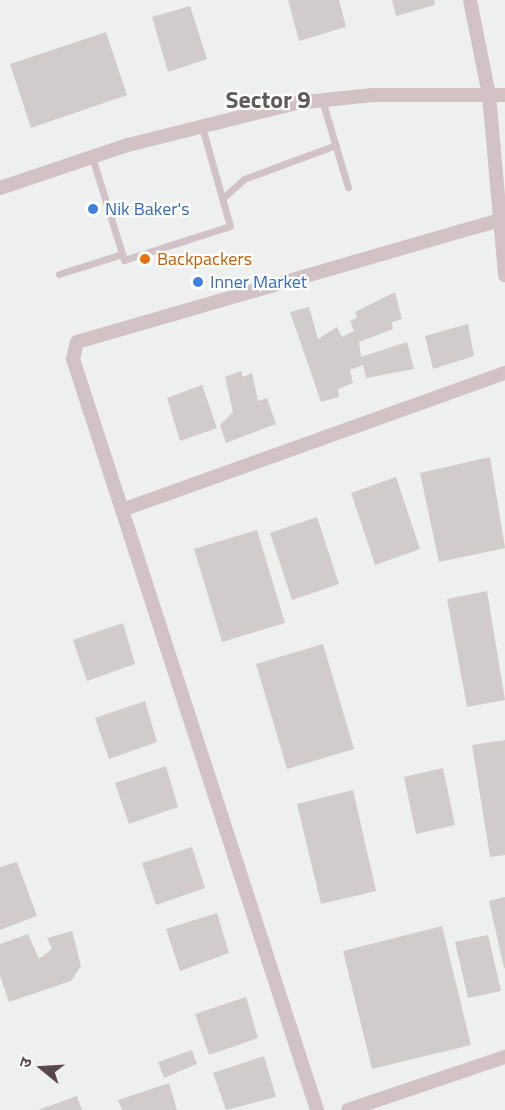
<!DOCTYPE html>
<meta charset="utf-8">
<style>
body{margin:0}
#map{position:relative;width:505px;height:1110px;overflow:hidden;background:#eef0ef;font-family:"Titillium Web","Noto Sans Devanagari",sans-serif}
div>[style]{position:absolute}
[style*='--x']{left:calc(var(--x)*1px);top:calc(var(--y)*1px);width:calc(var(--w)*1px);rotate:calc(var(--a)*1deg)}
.building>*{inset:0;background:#d2cbcc}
.lane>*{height:7px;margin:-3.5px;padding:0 3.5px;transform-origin:3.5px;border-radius:3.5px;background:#d2c2c6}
.street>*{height:14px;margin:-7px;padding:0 7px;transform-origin:7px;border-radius:7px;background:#d2c2c6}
.dots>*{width:16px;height:16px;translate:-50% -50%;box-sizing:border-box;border:3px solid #fff;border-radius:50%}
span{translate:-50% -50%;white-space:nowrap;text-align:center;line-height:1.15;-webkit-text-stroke:4.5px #fff;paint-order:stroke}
.shop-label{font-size:18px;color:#366cbe}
.left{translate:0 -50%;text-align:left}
.food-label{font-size:18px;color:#c56008}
.district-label{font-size:24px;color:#625b5c;font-weight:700}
.north{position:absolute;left:12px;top:1038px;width:60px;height:60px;-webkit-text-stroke:4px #fff;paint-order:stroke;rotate:288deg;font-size:16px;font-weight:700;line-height:24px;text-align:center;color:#5a474c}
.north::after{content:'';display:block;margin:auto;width:21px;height:27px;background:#5a474c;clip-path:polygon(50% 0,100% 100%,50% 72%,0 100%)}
</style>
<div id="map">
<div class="building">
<i style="clip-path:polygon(288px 0,339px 0,346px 27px,299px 41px)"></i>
<i style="clip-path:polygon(392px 0,434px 0,435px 5px,396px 16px)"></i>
<i style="clip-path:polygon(190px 6px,207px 59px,168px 72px,152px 17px)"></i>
<i style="clip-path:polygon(106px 32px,127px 95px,31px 128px,10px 64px)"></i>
<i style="clip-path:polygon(395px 292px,402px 319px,392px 322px,393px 329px,359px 342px,361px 357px,407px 342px,414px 369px,366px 378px,363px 365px,350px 370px,353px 383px,338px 389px,339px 397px,321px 402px,290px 312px,309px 307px,318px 339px,337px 327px,342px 337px,354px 331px,350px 321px,357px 318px,355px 312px)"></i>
<i style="clip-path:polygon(468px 324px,474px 356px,433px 369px,425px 336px)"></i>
<i style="clip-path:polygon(241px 371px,243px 377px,252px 373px,258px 401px,267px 398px,276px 424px,226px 443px,220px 425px,233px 412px,225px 377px)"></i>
<i style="clip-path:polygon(202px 385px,217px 428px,180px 441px,167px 398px)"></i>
<i style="clip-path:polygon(490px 457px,505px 548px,439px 562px,420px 473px)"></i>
<i style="clip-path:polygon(396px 477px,420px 549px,375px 565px,351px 493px)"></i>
<i style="clip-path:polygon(317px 517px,339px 584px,292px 600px,270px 533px)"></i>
<i style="clip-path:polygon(257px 530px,285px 623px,222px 642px,194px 549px)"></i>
<i style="clip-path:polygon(487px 591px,505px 700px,467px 707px,447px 599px)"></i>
<i style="clip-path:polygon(123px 623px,135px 664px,87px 681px,73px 640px)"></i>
<i style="clip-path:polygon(323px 644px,354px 749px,287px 769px,256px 664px)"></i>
<i style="clip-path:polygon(145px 701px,157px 742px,109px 759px,95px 718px)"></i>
<i style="clip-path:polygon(505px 740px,505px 855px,490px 857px,472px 745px)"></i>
<i style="clip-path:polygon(166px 766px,178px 807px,129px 824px,115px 783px)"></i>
<i style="clip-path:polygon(443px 768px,455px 825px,416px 834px,404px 777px)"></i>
<i style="clip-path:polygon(353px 790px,376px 891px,321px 904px,297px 804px)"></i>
<i style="clip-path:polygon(192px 847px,205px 888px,156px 905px,142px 863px)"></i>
<i style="clip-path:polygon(17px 862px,37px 916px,0 930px,0 867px)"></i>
<i style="clip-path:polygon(505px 897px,505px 968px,504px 968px,489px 901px)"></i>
<i style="clip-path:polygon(217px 913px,229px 953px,180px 971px,166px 929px)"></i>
<i style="clip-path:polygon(442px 926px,471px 1045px,372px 1069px,343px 951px)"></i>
<i style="clip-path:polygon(72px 931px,81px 966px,71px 981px,9px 1002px,0 976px,0 944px,28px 934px,39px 959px,52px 949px,47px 938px)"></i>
<i style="clip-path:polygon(488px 935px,501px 991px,468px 998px,455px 942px)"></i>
<i style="clip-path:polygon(246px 997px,258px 1038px,209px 1055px,195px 1014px)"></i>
<i style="clip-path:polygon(192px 1050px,197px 1064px,164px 1078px,158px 1062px)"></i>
<i style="clip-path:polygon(264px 1056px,276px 1097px,226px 1110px,213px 1073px)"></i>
<i style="clip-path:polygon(169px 1083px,177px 1110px,122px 1110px,118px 1100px)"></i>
<i style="clip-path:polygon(77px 1096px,82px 1110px,38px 1110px)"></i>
</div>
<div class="lane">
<i style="--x:322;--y:100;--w:91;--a:73.4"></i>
<i style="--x:92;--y:157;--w:108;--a:72.7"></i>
<i style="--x:124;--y:260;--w:111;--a:-17.8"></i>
<i style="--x:230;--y:226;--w:103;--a:-105.8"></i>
<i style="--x:223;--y:198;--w:28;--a:-42"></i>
<i style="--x:244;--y:179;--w:98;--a:-20.3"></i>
<i style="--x:59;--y:274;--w:66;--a:-17.6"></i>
</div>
<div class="street">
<i style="--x:470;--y:0;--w:97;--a:78.7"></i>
<i style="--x:489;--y:95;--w:181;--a:84.9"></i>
<i style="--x:0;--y:188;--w:135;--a:-18.6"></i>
<i style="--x:128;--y:145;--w:173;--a:-14"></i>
<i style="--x:296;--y:103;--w:77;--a:-5.9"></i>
<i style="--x:373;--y:95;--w:132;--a:0"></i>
<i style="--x:122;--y:510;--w:407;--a:-19.7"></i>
<i style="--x:317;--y:1110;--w:790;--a:-108"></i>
<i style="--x:73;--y:359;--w:17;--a:-77"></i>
<i style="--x:77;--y:342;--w:440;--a:-16.1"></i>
<i style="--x:348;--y:1110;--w:166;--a:-18.7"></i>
</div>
<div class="dots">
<i style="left:93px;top:209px;background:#3f7fe0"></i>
<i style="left:145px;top:259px;background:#e8710a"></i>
<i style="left:198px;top:282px;background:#3f7fe0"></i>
</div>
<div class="shop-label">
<span class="left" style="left:105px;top:209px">Nik Baker's</span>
<span class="left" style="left:210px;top:282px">Inner Market</span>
</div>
<div class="food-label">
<span class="left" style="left:157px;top:259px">Backpackers</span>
</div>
<div class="district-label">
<span style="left:268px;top:100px">Sector 9</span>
</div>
<div class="north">उ</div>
</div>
